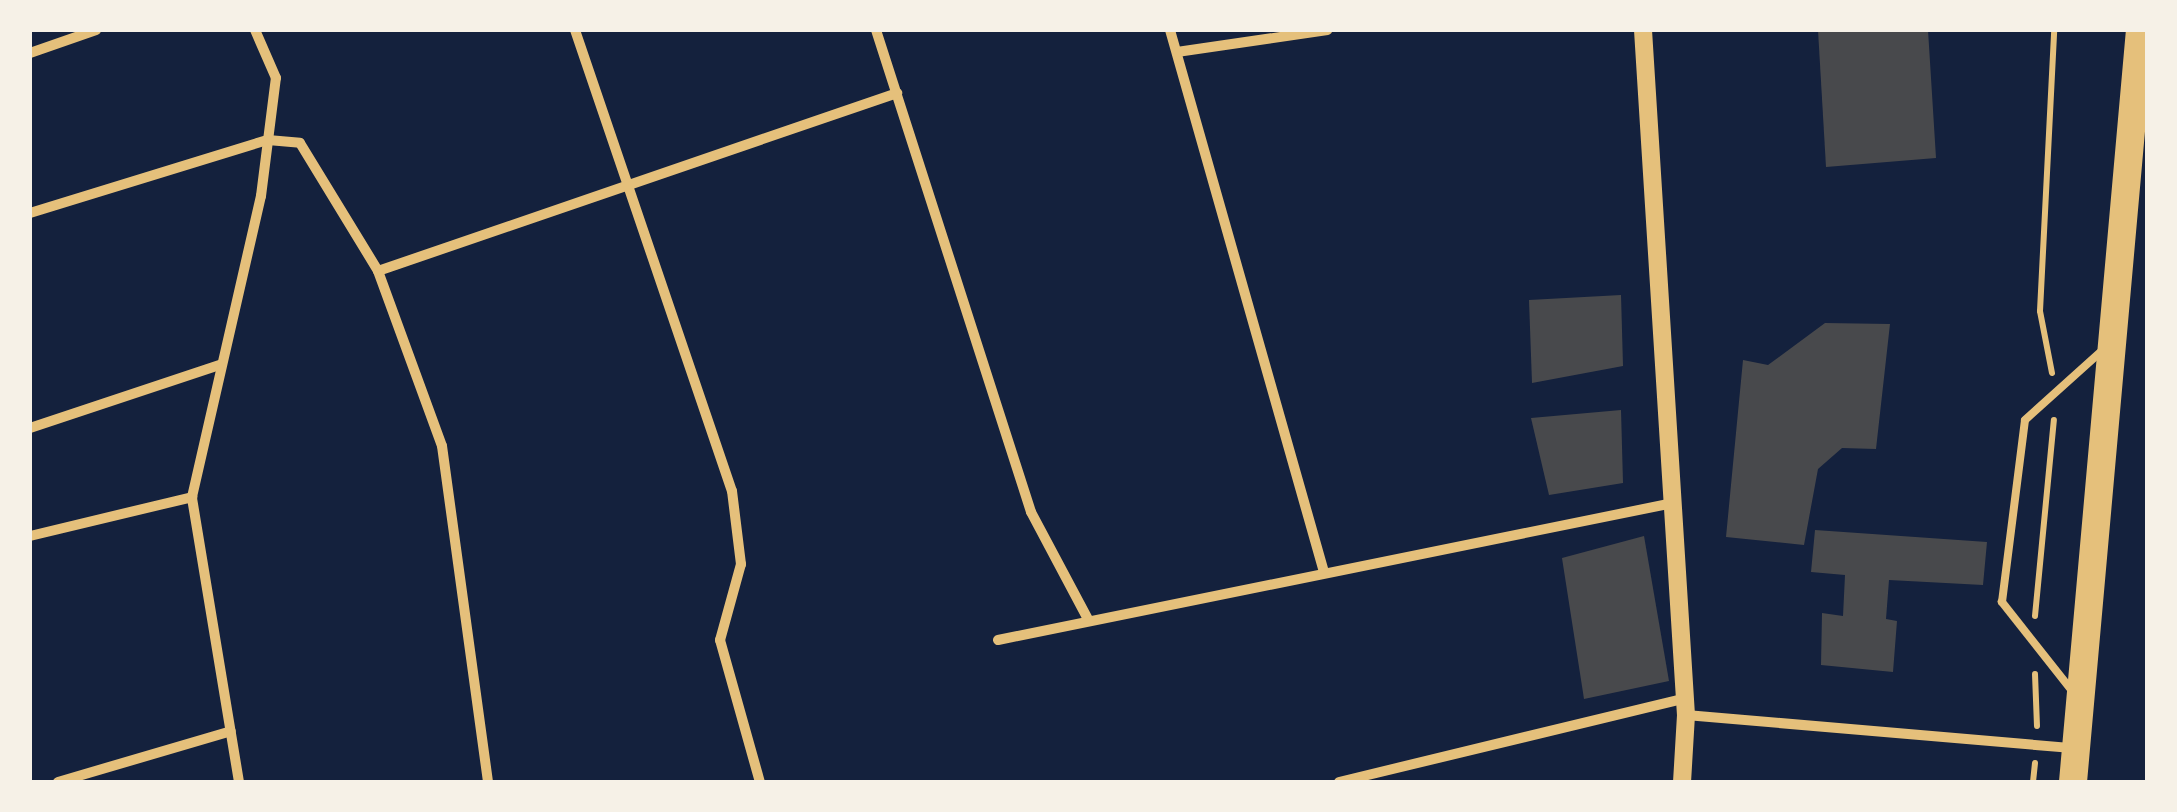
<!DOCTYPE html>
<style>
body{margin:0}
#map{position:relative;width:2177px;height:812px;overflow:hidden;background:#14213d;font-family:"Public Sans",sans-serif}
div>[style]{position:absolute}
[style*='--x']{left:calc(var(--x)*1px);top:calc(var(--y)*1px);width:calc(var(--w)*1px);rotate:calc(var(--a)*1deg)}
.building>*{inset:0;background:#48494c}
.path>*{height:6px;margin:-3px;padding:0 3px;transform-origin:3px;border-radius:3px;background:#e5c07b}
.service>*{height:8px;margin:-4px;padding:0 4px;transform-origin:4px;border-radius:4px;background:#e5c07b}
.minor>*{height:10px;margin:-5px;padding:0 5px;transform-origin:5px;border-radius:5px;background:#e5c07b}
.tertiary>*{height:18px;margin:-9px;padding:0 9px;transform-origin:9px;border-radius:9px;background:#e5c07b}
.trunk>*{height:28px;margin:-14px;padding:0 14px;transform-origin:14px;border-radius:14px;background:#e5c07b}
span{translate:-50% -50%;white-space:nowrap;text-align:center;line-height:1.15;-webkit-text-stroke:8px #f6f1e7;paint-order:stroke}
.frame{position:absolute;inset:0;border:32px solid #f6f1e7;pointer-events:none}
</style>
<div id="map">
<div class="building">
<i style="clip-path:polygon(1818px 30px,1928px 30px,1936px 158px,1826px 167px)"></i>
<i style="clip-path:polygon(1621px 295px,1623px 366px,1532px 383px,1529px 300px)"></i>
<i style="clip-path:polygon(1825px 323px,1890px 324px,1876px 449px,1842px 448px,1818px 469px,1804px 545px,1726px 537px,1743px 360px,1768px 365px)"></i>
<i style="clip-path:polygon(1621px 410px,1623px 483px,1549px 495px,1531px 418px)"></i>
<i style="clip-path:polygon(1815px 530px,1987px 542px,1983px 585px,1889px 580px,1886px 619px,1897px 621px,1893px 672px,1821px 665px,1822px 613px,1843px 616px,1845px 575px,1811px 572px)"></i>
<i style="clip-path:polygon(1644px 536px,1669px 681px,1584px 699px,1562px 558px)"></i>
</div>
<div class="path">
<i style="--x:2052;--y:373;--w:63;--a:-101"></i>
<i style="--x:2040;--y:311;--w:281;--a:-87.1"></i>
<i style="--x:2035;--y:616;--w:197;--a:-84.5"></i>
<i style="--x:2035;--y:674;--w:52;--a:87.8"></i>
<i style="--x:2033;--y:782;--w:19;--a:-84"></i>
</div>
<div class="service">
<i style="--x:2073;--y:692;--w:115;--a:-128.3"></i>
<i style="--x:2002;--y:602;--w:183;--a:-82.8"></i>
<i style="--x:2025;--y:420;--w:108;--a:-42"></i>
</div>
<div class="minor">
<i style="--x:575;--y:30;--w:487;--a:71.2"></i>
<i style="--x:732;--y:491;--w:74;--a:83"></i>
<i style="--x:741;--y:564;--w:79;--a:105.4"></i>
<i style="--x:720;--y:640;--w:148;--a:74.3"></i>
<i style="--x:876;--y:30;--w:506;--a:72.17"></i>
<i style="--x:1031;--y:512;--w:123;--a:62"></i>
<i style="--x:1170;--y:30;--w:563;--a:74.14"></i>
<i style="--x:1177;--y:52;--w:152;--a:-8.3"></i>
<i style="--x:30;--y:53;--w:70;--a:-19.2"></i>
<i style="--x:30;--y:213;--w:249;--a:-17.1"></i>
<i style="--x:268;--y:140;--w:32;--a:5"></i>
<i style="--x:300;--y:143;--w:150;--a:58.6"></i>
<i style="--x:378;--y:271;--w:186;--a:69.9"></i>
<i style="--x:442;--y:446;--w:339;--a:82.2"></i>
<i style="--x:378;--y:271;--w:549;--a:-18.93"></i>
<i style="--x:30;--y:428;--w:202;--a:-18.4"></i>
<i style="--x:30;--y:536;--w:167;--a:-13.5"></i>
<i style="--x:998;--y:640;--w:689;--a:-11.47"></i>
<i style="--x:1686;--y:715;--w:388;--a:4.9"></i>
<i style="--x:58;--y:782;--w:180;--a:-16.4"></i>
<i style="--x:239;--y:782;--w:289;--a:-99.4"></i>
<i style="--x:192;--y:497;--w:309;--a:-77.1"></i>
<i style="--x:261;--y:196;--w:119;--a:-82.8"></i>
<i style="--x:276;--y:78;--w:52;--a:-113.6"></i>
<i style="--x:1339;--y:782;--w:356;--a:-13.6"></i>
</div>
<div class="tertiary">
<i style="--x:1643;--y:30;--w:686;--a:86.41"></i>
<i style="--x:1686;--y:715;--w:67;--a:93.4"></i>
</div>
<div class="trunk">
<i style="--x:2073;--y:782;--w:755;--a:-84.91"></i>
</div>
<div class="frame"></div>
</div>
